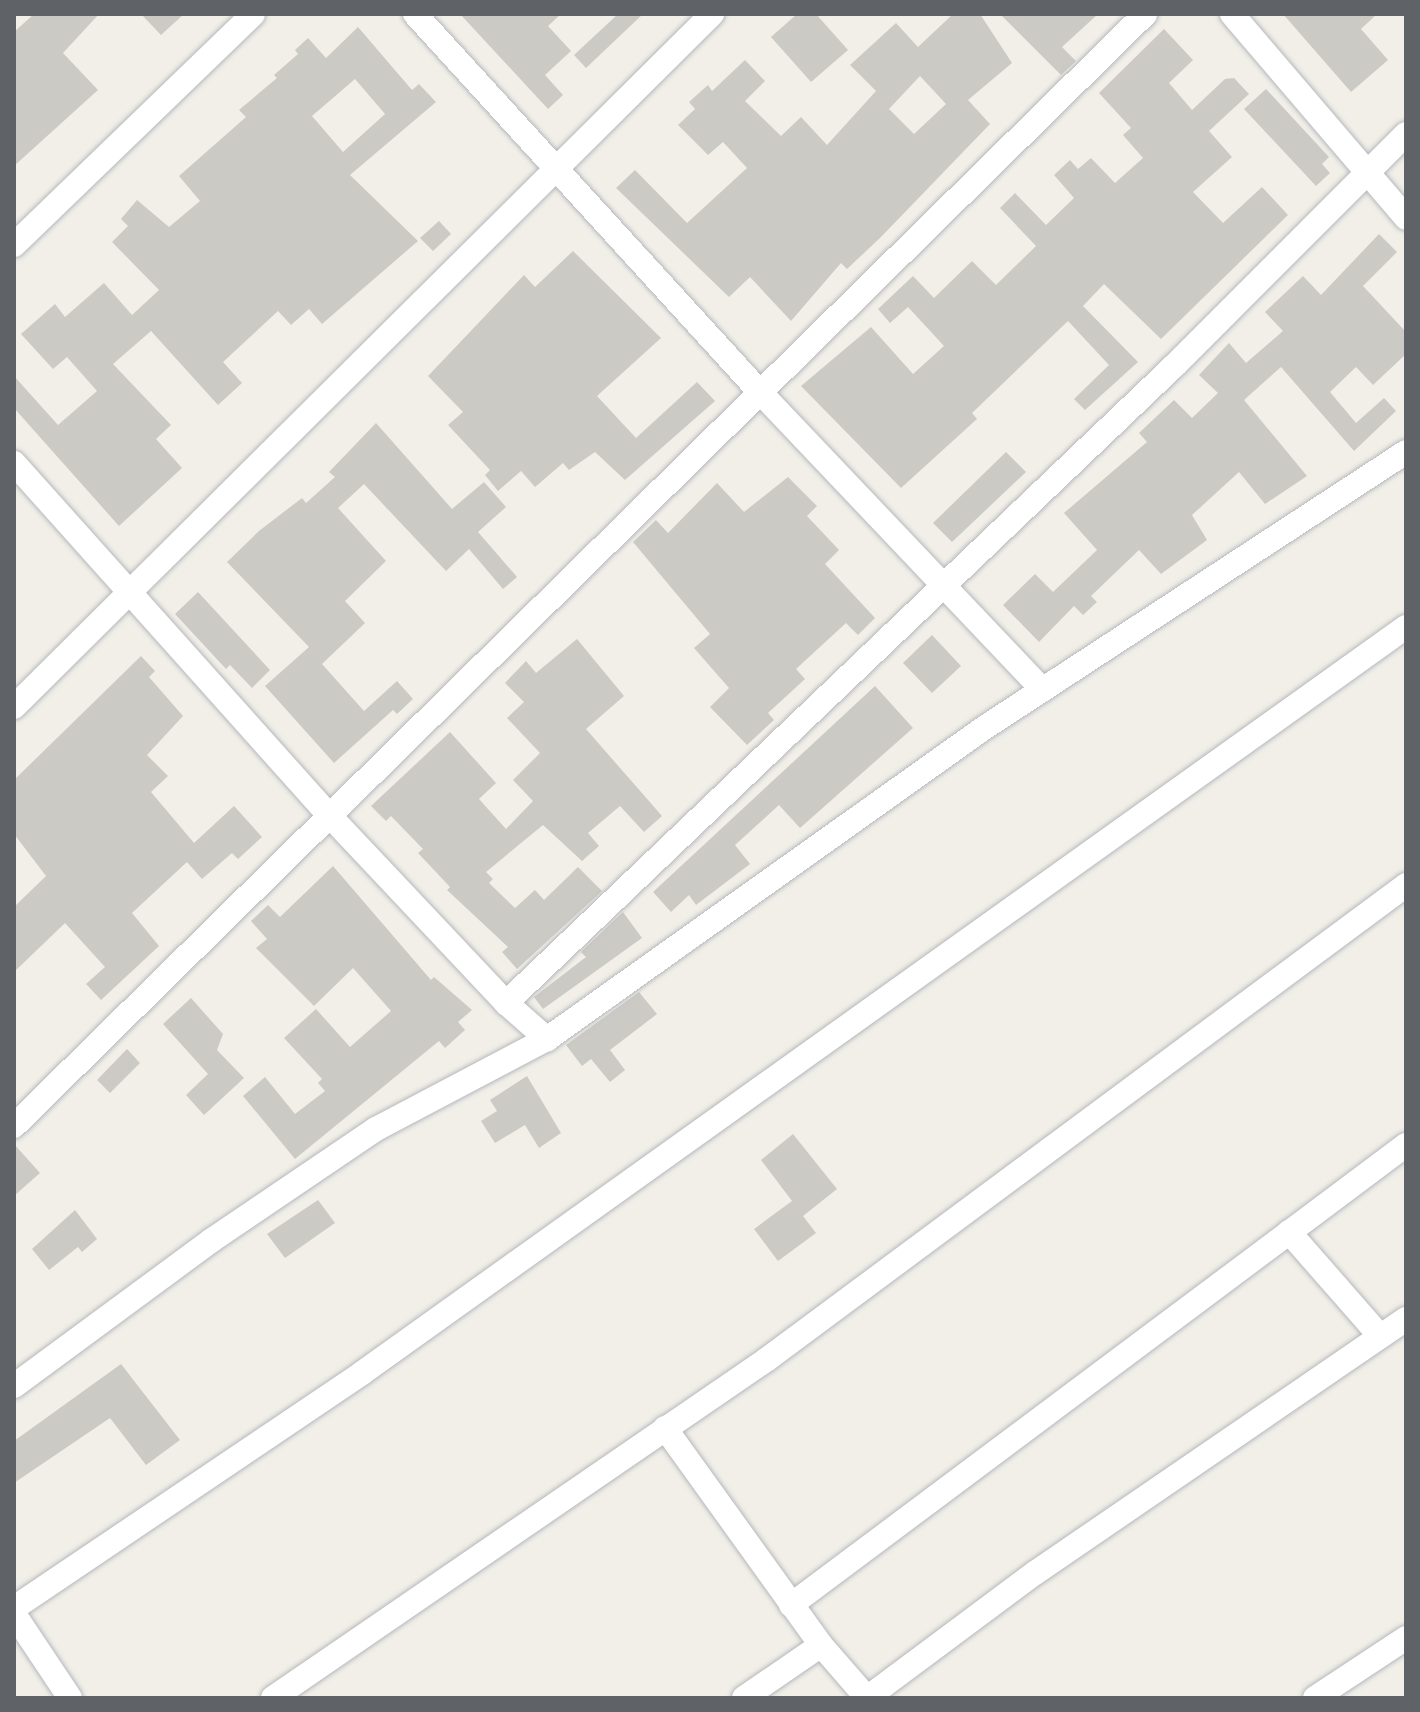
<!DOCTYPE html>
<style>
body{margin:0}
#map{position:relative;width:1420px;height:1712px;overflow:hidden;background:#f1efe8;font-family:Karla,sans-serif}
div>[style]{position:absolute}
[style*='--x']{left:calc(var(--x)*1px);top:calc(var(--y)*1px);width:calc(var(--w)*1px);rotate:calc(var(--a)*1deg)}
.building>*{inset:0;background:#cccac5}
.roads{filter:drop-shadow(0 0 2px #b5b8bc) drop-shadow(0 0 2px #b5b8bc)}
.street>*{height:24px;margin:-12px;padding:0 12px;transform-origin:12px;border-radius:12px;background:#fff}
span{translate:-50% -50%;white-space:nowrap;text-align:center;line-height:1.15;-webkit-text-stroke:7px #fff;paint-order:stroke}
.frame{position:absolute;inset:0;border:16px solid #5f6368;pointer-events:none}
</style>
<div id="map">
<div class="building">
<i style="clip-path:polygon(34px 14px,99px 14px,63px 53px,98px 90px,14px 166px,14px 32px)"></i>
<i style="clip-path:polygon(141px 14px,184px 14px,161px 35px)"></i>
<i style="clip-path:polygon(460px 14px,561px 14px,548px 26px,571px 51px,545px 75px,563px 95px,548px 109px)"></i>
<i style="clip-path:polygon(618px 14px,643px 14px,586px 68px,574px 55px)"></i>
<i style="clip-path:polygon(797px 14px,816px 14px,848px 50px,811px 82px,771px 37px)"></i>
<i style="clip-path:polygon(evenodd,953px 14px,980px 14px,1012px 63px,968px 100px,990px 124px,881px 237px,847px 269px,841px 263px,791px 321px,750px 277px,729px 297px,616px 188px,635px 170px,687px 223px,747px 168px,723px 142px,708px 155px,678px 125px,695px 109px,689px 102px,708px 85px,712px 91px,745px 60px,765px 81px,745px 101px,781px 136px,801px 117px,827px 145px,876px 91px,850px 65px,896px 23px,918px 47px,953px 14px,920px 76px,946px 104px,914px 134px,889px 109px,920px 76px)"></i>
<i style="clip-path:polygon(1000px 14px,1098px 14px,1062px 47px,1076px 61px,1061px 75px)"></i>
<i style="clip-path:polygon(1283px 14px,1377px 14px,1361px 29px,1388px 60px,1351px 92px)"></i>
<i style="clip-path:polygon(evenodd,358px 27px,412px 90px,419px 84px,436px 102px,350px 175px,418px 241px,322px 324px,309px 309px,291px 325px,278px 311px,223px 362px,242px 383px,218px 405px,151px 331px,113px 364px,171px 425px,156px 439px,182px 468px,119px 526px,14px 408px,14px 376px,58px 425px,97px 391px,67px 357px,53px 369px,21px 334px,55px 304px,65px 317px,104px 283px,132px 315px,159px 290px,112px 242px,128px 226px,121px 219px,137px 200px,169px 227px,200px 201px,179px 176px,246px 117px,239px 110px,277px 78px,274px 75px,298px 54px,295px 50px,308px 38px,326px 58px,358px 27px,355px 79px,385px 114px,343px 152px,312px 116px,355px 79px)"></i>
<i style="clip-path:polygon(1164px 29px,1193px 60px,1169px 83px,1192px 110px,1225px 79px,1234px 78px,1249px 94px,1209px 131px,1232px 157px,1193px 192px,1223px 223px,1262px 187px,1288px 215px,1161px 339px,1104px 284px,1083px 306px,1138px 362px,1085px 410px,1074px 399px,1109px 365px,1068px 321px,972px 413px,977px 419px,901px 488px,801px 386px,871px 327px,913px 374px,944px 346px,908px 307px,890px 323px,878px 309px,913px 276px,934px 298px,972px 261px,996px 285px,1036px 246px,1000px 208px,1015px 193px,1046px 225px,1074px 198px,1054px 175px,1070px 160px,1078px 169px,1091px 158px,1115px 183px,1143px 158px,1123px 135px,1131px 128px,1099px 93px)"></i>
<i style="clip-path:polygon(1266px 89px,1329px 157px,1322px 164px,1330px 173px,1316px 186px,1244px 109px)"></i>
<i style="clip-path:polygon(439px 221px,451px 234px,433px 251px,420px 238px)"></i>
<i style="clip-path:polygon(1379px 234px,1397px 252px,1363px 286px,1406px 332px,1406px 354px,1373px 385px,1356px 367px,1330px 392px,1356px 423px,1384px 398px,1396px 411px,1354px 451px,1281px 367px,1244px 400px,1307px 476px,1265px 504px,1239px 472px,1192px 515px,1207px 540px,1161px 574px,1139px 550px,1091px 596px,1097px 602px,1083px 615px,1074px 606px,1039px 642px,1003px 605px,1035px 574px,1053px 592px,1097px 550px,1064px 513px,1147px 442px,1139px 433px,1174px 400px,1192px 418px,1218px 393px,1199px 375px,1229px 343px,1246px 363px,1283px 331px,1265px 312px,1303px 276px,1321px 295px)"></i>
<i style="clip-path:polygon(573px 251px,661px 338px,597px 396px,636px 438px,697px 382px,715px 401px,625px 480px,595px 452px,569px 470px,563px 463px,535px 487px,521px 471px,498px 491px,485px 475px,490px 470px,448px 425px,463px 412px,428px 376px,524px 275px,535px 287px)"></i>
<i style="clip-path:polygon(376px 423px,452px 509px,484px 482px,506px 507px,478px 532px,517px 577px,503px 589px,469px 549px,446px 571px,364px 484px,338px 508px,386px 561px,345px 601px,365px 623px,322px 664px,364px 711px,397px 681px,413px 699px,397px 714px,393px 710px,334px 763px,265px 686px,309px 647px,227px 562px,259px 531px,302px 498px,306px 503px,335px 477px,329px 472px)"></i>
<i style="clip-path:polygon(1006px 452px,1026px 472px,952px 542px,933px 523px)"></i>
<i style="clip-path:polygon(788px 477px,817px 506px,807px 516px,839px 550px,825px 564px,875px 618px,858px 635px,846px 623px,796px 669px,805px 679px,768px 713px,774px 720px,747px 745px,710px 707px,729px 688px,694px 648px,710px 634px,633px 542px,656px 520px,668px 533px,717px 483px,744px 512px)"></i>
<i style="clip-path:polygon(198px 592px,270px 670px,252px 688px,230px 665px,226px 669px,175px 614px)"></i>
<i style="clip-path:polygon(932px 635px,961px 666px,932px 693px,903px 663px)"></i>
<i style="clip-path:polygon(577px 639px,624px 696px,586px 729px,662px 816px,644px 832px,620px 806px,588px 833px,599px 846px,582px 861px,543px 825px,486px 872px,493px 879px,489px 883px,515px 908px,535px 890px,544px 900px,578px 867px,602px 891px,517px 969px,502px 952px,508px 947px,447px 890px,450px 887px,418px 853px,423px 849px,391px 816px,386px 821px,371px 806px,450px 732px,496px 783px,479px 799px,506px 829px,533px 801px,513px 780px,540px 753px,507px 718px,524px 702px,505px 683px,526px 661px,536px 673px)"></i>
<i style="clip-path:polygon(141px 656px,155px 671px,149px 677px,183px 716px,147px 755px,168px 776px,151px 792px,194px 843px,234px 806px,262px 837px,238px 859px,232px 853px,202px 879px,187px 862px,132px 913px,159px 946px,101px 1000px,86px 984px,105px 967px,65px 923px,14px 972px,14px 907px,46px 876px,14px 834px,14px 780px)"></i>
<i style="clip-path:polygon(875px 686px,913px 728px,800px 828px,779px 805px,735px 845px,750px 864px,696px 905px,689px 895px,671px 912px,653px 892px)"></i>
<i style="clip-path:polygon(333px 866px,431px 980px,434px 977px,472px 1010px,458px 1022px,465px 1030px,445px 1048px,439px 1041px,295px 1159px,243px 1096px,265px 1077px,295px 1114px,325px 1091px,318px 1083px,322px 1079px,284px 1038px,316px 1009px,350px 1047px,391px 1011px,353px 968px,314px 1006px,256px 948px,267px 939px,251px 921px,268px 905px,280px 917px)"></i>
<i style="clip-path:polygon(623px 912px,642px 938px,543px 1009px,534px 997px,586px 957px,581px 952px)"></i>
<i style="clip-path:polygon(639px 992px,657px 1014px,610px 1050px,625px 1070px,610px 1082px,591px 1059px,582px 1066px,566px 1045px)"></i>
<i style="clip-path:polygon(191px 998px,223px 1034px,217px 1050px,244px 1078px,204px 1115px,186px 1095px,208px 1074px,163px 1024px)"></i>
<i style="clip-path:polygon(127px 1049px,140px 1063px,110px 1093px,97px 1080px)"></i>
<i style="clip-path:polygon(527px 1076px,561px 1133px,539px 1148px,525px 1125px,495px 1143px,481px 1121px,497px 1111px,490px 1100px)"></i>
<i style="clip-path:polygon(793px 1134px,837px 1189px,803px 1216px,816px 1233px,778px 1261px,754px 1229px,792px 1201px,761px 1160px)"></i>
<i style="clip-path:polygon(14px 1144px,40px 1173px,14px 1196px)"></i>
<i style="clip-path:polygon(318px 1200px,335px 1223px,285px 1258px,267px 1234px)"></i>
<i style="clip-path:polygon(75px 1210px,97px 1239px,82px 1252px,78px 1247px,49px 1270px,32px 1249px)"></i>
<i style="clip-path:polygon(121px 1364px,180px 1440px,146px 1465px,110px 1418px,14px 1483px,14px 1441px)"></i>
</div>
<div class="roads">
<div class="street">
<i style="--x:415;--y:14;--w:510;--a:47.62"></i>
<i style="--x:759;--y:391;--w:412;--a:46.5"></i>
<i style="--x:1232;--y:14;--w:268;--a:49.5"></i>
<i style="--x:14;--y:245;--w:332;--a:-44"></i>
<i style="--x:14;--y:463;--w:472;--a:48.2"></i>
<i style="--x:329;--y:815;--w:258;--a:46.7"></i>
<i style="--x:506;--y:1003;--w:55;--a:41.3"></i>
<i style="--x:14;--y:707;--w:984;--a:-44.79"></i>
<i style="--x:506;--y:1003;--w:923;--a:-43.64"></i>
<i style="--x:1174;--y:366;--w:328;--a:-45"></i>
<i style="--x:14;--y:1126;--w:1586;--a:-44.51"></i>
<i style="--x:1289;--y:1232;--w:138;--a:48.8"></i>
<i style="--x:14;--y:1386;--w:246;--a:-36.4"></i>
<i style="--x:212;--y:1240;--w:198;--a:-34.1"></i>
<i style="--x:376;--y:1129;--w:193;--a:-27.8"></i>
<i style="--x:547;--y:1039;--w:536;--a:-35.44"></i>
<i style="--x:984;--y:728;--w:504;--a:-33.19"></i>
<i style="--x:665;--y:1428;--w:267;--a:54.3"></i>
<i style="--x:821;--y:1645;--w:70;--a:49"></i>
<i style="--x:867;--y:1698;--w:209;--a:-36.7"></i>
<i style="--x:1035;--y:1573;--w:450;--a:-34.4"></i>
<i style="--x:791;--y:1605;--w:768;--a:-36.8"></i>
<i style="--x:14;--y:1608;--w:420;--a:-34"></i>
<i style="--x:362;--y:1373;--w:1283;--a:-35.55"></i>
<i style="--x:14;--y:1614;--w:101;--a:56.3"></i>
<i style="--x:273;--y:1698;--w:598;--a:-34.43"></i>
<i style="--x:766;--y:1360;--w:797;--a:-36.58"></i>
<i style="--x:744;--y:1698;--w:93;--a:-34.5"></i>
<i style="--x:1315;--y:1698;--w:109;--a:-33.4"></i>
</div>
</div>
<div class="frame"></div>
</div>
